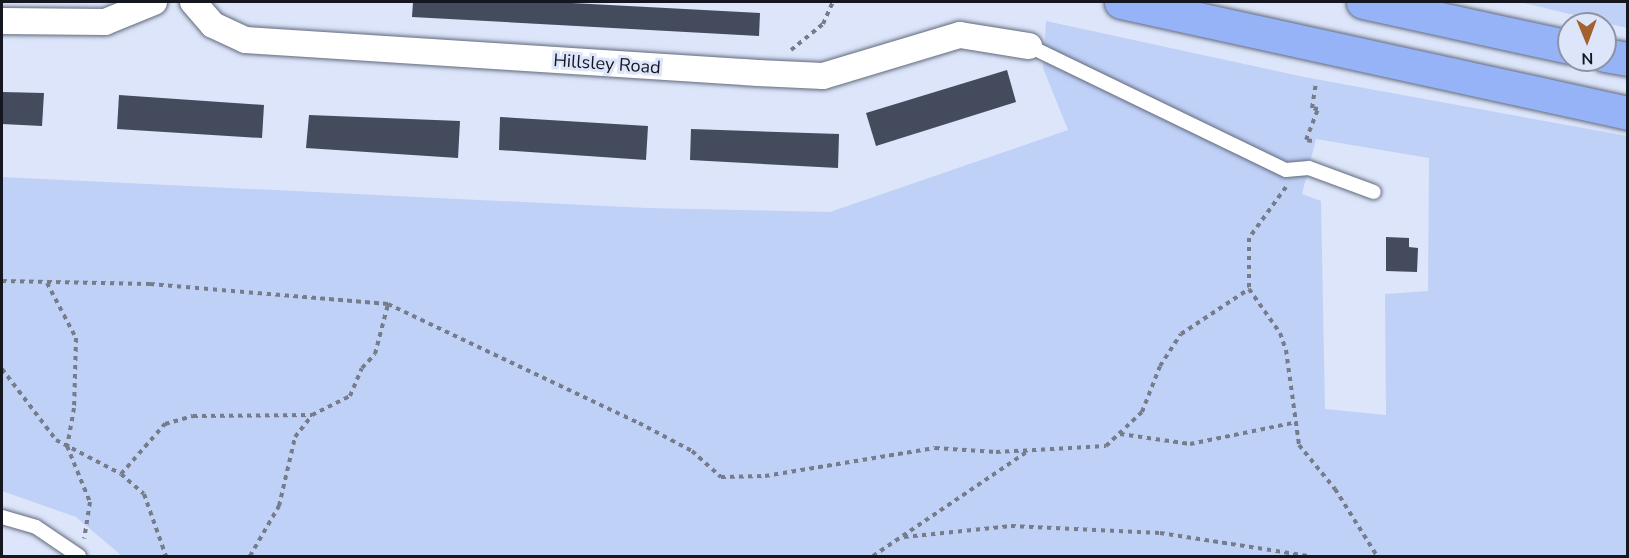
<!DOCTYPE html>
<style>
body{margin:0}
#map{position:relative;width:1629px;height:558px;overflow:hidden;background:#dce5fa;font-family:"Nunito Sans",sans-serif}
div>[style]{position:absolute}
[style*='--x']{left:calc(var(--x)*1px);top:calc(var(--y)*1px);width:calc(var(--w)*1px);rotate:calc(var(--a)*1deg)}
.green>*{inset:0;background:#c0d1f8}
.building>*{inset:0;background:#444b5d}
.path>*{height:4px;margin-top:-2px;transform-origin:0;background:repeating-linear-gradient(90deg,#767c8a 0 4.5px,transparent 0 9px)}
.roads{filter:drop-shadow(0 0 2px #61697c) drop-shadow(0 0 2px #61697c)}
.lane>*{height:14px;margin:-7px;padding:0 7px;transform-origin:7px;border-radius:7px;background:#fff}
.street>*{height:26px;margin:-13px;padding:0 13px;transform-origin:13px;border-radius:13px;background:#fff}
.highway>*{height:33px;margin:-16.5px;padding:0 16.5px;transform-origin:16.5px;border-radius:16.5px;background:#96b3f7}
span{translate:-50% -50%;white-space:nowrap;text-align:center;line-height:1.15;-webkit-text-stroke:6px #dce5fa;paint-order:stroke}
.street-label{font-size:18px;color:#14171f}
.frame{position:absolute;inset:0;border:3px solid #14171f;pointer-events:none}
.north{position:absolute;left:1557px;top:12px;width:60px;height:60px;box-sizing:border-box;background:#dce5fa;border:2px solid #8c93a2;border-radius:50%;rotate:179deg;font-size:16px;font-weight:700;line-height:24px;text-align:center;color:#14171f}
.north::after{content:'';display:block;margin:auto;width:21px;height:27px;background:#a2612d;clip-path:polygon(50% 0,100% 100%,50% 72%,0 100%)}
</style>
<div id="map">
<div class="green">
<i style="clip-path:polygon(1520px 2px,1627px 2px,1627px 28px)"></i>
<i style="clip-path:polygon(evenodd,1046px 21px,1304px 77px,1627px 136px,1627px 556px,122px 556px,76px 517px,2px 491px,2px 177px,648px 208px,830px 212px,1068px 130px,1043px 68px,1046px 21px,1316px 139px,1429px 158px,1428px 291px,1385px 294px,1386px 415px,1325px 409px,1321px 201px,1302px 194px,1316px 139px)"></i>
</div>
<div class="building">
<i style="clip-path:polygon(413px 2px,553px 2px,760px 13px,759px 36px,412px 17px)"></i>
<i style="clip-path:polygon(1007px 70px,1016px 102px,876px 146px,866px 113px)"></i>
<i style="clip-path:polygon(2px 92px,44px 93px,42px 126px,2px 124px)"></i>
<i style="clip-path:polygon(119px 95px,264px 105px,262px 138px,117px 129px)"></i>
<i style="clip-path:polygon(309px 115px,460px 121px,458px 158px,306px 148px)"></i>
<i style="clip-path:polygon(500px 117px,648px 126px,646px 160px,499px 150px)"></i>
<i style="clip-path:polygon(691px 129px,839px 134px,838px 168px,690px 160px)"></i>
<i style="clip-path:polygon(1386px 237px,1409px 238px,1409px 247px,1418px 248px,1417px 272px,1386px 271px)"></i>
</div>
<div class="path">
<i style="--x:791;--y:50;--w:41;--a:-39.1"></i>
<i style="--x:823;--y:24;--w:24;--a:-66"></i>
<i style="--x:1312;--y:141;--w:6;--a:-171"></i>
<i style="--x:1306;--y:140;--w:33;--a:-69"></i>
<i style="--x:1318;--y:109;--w:6;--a:-171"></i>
<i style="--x:1312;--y:108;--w:24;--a:-81"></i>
<i style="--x:1286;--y:187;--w:63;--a:126"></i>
<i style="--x:1249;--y:238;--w:51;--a:90"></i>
<i style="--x:1249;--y:289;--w:54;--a:54.8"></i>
<i style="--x:1280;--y:333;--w:18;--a:71"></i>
<i style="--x:1286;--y:350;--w:96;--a:82.2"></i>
<i style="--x:1299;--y:445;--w:57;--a:50.7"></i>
<i style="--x:1335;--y:489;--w:79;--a:57.9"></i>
<i style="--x:2;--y:281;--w:148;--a:1.2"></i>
<i style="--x:150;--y:284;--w:239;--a:4.8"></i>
<i style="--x:388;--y:304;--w:278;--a:25.4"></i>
<i style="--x:639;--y:423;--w:60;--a:27.8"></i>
<i style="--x:692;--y:451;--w:39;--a:42"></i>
<i style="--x:721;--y:477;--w:44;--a:-1.3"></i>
<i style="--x:765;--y:476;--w:172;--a:-9.4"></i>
<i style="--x:935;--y:448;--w:61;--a:3.8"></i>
<i style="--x:996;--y:452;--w:110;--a:-3.1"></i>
<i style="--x:1106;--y:446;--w:50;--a:-43.4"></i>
<i style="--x:1142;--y:412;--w:49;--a:-68.6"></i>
<i style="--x:1160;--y:366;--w:38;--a:-57"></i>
<i style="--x:1181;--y:334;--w:82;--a:-33.5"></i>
<i style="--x:47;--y:283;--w:62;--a:62.2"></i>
<i style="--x:76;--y:338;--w:70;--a:91.6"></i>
<i style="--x:74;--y:408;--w:39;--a:100"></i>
<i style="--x:67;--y:446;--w:61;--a:67.7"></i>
<i style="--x:90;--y:502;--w:37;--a:99"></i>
<i style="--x:2;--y:369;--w:89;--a:52.7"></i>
<i style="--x:56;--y:440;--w:73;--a:27.6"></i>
<i style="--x:121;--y:474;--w:30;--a:41"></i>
<i style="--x:144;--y:494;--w:66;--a:70.5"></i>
<i style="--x:1120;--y:434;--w:71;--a:8.1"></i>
<i style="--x:1190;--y:444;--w:104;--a:-11.6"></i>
<i style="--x:121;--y:474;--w:67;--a:-48.7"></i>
<i style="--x:165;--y:424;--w:29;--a:-16"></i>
<i style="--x:193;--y:416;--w:119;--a:-0.5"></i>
<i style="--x:904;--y:537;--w:108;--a:-5.9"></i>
<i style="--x:1011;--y:526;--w:149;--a:2.7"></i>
<i style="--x:1160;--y:533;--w:150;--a:8.8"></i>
<i style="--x:250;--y:556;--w:58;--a:-59.9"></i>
<i style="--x:279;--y:506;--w:71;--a:-76.9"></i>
<i style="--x:295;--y:437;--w:28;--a:-52"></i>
<i style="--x:312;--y:415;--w:42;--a:-26.6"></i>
<i style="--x:350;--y:396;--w:30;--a:-67"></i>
<i style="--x:362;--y:368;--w:19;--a:-47"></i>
<i style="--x:375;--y:354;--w:52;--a:-75.4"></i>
<i style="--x:873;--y:556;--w:187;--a:-34.1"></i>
</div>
<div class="roads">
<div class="lane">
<i style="--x:1029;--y:46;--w:285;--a:25.8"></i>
<i style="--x:1286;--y:170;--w:23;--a:-5"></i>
<i style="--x:1309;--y:168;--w:69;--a:20.3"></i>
<i style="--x:2;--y:517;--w:35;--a:16"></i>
<i style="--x:36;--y:527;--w:52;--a:34"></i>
</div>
<div class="street">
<i style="--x:193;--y:2;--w:30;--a:49"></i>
<i style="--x:213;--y:25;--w:35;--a:25"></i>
<i style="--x:245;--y:40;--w:514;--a:3.68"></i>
<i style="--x:758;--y:73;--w:65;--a:2.6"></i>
<i style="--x:823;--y:76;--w:143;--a:-16.7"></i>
<i style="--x:960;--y:35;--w:70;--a:9.1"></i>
<i style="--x:2;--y:21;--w:103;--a:0.6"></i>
<i style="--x:105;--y:22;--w:53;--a:-22.2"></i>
</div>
<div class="highway">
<i style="--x:1121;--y:2;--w:519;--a:12.35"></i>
<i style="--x:1363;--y:2;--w:211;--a:12.3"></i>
<i style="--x:1605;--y:55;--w:23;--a:10"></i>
</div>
</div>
<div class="street-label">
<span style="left:607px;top:64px;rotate:4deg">Hillsley Road</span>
</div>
<div class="frame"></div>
<div class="north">N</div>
</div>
